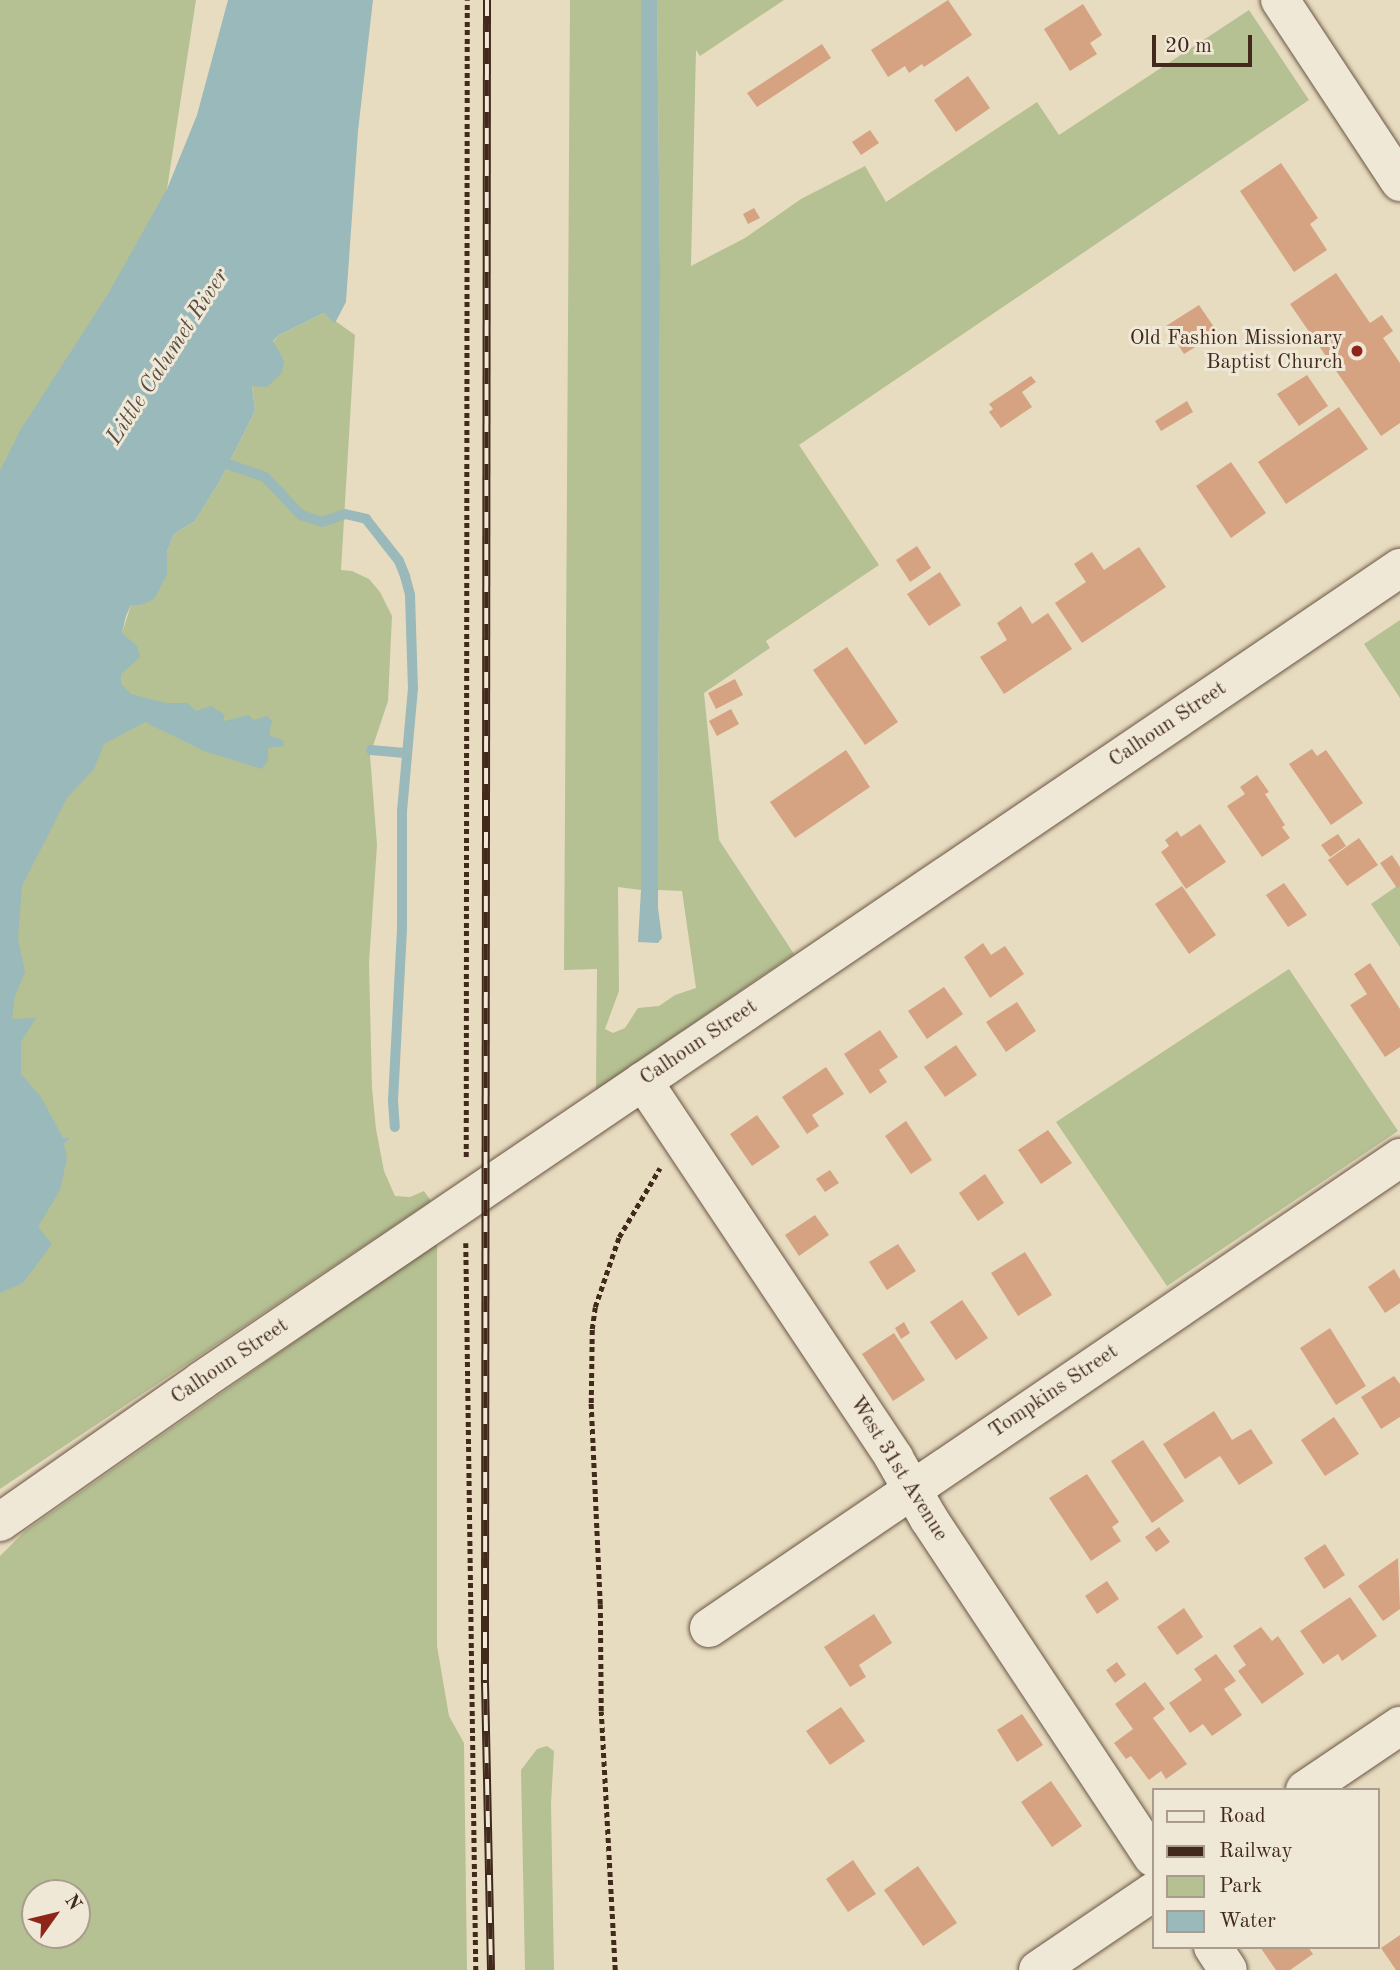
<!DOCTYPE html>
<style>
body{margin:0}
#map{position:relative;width:1400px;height:1970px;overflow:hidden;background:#e8dcc0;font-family:"Old Standard TT",serif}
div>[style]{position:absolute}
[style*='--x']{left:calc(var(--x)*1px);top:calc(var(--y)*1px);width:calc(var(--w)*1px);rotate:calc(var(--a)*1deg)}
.green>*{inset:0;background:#b5c093}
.water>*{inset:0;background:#9ab9bb}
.stream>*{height:10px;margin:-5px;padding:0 5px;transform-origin:5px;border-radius:5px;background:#9ab9bb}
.building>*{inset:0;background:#d5a282}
.path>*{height:4.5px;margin-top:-2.25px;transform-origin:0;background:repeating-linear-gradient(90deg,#41291c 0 5px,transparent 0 8.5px)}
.roads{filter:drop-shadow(0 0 2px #6b5645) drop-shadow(0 0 2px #6b5645)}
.minor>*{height:38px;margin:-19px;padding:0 19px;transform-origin:19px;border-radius:19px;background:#f0e8d6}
.rail>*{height:8px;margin-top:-4px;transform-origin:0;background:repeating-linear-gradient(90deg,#f0e8d6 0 16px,#41291c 0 32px);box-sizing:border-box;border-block:2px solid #41291c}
.dots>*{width:19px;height:19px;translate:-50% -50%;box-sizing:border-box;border:4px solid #f0e8d6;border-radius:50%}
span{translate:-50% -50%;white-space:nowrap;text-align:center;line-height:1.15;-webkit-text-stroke:6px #f0e8d6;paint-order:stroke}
.poi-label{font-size:21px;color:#41291c}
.right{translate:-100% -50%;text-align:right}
.street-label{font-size:21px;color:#41291c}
.water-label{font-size:23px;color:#574d44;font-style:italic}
.legend{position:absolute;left:1152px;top:1788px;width:228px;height:161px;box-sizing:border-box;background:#f0e8d6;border:2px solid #aa9c8c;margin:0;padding:9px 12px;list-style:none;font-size:21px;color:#41291c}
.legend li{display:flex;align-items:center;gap:14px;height:35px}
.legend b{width:35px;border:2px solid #aa9c8c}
.north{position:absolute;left:21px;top:1879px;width:70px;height:70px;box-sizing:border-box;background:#f0e8d6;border:2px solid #aa9c8c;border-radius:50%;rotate:56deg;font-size:19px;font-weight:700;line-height:28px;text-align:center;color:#41291c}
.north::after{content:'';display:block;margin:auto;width:24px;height:32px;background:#8f2418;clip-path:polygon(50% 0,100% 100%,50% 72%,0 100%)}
.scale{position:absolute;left:1152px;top:35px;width:100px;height:32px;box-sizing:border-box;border:4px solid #41291c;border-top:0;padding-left:9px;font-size:21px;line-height:24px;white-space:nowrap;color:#41291c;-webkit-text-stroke:5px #f0e8d6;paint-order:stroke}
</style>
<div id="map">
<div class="green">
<i style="clip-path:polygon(0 0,196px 0,167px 189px,0 575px)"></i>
<i style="clip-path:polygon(570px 0,641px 0,641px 890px,618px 887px,619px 991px,605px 1029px,613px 1033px,625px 1028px,638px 1008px,659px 1006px,675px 995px,696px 988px,682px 891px,658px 890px,660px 268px,657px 0,784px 0,700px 56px,696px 50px,691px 266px,745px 238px,801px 199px,865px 166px,886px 202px,1037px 102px,1059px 135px,1249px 10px,1309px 100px,799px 445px,879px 565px,766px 641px,770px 648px,704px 693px,719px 840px,794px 954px,596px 1090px,597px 969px,564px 970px)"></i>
<i style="clip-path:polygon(324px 313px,355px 335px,341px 570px,352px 571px,369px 579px,380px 592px,392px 616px,388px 701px,370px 755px,377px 845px,369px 963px,372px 1088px,376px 1129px,384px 1171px,395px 1196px,410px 1197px,424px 1191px,431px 1201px,0 1489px,0 1200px,63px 1138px,32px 1133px,0 992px,9px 906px,122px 633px,131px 605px,167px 575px,167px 552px,174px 534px,195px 521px,221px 479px,255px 411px,252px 385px,284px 360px,273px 342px,279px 335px)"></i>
<i style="clip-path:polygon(1400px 620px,1400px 698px,1364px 644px)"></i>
<i style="clip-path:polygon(1400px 884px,1400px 947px,1371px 904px)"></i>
<i style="clip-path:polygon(1289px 969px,1398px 1131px,1167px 1286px,1056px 1122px)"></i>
<i style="clip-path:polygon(evenodd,437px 1242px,437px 1646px,449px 1716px,464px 1743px,467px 1970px,0 1970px,0 1556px,25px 1531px,437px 1242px,35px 1893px,77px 1893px,77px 1935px,35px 1935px,35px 1893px)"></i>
<i style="clip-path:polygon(547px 1746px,554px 1751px,551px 1804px,554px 1970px,525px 1970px,521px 1770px,537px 1749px)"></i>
</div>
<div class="water">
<i style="clip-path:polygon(228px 0,373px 0,358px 131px,346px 302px,335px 323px,324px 313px,279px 335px,273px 341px,284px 360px,282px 373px,267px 387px,252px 386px,255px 411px,221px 479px,195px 521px,174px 534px,167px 552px,167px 575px,154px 599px,141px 605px,131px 605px,126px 616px,122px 633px,137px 646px,140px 657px,121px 674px,121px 684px,131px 694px,166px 703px,187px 703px,196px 711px,211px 706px,224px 714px,224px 721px,249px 715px,253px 720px,267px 716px,272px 721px,269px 735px,284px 741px,283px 746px,268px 748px,268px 760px,262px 769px,204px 751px,145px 722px,104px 744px,94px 769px,67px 798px,22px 886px,18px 939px,25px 972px,15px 996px,12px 1019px,36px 1018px,21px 1042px,21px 1074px,41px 1097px,63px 1138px,70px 1138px,64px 1143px,67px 1158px,60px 1190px,38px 1227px,52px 1244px,23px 1283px,0 1293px,0 471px,21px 429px,108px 294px,167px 189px,197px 115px)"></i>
<i style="clip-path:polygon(641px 0,657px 0,660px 268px,658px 908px,662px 938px,658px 943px,638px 942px,641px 890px)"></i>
</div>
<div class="stream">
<i style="--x:216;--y:460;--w:52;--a:19.1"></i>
<i style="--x:265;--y:477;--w:52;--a:46.5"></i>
<i style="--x:301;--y:515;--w:22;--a:18"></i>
<i style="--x:322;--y:522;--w:24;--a:-19"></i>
<i style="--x:345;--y:514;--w:22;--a:13"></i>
<i style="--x:366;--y:519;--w:53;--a:51.8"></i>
<i style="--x:399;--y:561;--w:16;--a:68"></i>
<i style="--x:405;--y:576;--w:20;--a:75"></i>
<i style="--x:410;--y:595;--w:93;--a:88.2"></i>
<i style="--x:413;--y:688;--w:123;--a:95.1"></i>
<i style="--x:402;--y:811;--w:118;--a:90"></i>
<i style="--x:402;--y:929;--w:172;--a:93"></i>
<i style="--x:393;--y:1101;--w:26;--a:86"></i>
<i style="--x:371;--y:750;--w:34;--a:5"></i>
</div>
<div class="building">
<i style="clip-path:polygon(948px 0,972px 35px,924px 67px,922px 64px,909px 73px,905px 66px,888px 77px,871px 50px)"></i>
<i style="clip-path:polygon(1083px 4px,1102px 35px,1090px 43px,1097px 54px,1070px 71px,1044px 29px)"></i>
<i style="clip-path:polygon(822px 44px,831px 58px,757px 107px,747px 93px)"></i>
<i style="clip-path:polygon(968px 76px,990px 108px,956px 132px,934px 100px)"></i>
<i style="clip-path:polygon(870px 130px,879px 143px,861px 155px,852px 142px)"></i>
<i style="clip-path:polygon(1281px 163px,1318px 218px,1310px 224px,1327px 250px,1294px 272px,1240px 191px)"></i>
<i style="clip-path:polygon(754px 208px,760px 218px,748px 224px,743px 214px)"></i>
<i style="clip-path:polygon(1336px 273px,1370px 323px,1382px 315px,1393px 331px,1383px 338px,1400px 363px,1400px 423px,1381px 436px,1290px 304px)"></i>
<i style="clip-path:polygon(1199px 305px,1218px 333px,1184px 354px,1166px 326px)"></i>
<i style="clip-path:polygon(1307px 375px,1328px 406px,1299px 426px,1277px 394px)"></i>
<i style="clip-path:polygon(1031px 376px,1036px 382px,1022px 392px,1032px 407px,1001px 428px,989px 412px,993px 409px,989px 404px)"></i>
<i style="clip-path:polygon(1187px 401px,1193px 412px,1161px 431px,1155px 421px)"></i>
<i style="clip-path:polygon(1339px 407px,1368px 449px,1286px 504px,1258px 462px)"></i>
<i style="clip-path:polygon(1231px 462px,1266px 513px,1231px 538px,1196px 486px)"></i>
<i style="clip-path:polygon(917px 546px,931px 568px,910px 582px,896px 560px)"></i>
<i style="clip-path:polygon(1139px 547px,1166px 587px,1082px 643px,1055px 603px,1086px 582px,1074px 564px,1092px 552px,1104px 570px)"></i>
<i style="clip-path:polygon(940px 572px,961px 605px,929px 626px,907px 594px)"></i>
<i style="clip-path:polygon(1021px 606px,1032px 624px,1048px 613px,1072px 649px,1004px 694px,980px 657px,1007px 640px,997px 623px)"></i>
<i style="clip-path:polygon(847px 647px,898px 722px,865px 745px,813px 670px)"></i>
<i style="clip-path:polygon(735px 679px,743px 695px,716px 709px,708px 693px)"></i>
<i style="clip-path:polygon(731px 709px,739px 724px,717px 736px,709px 721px)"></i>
<i style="clip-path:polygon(1312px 749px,1317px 756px,1326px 750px,1363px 803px,1331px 825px,1289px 764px)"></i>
<i style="clip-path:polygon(846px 750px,870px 787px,795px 838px,770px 802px)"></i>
<i style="clip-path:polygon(1257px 775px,1269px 792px,1265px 794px,1285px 825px,1282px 827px,1290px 838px,1262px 857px,1227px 806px,1245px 794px,1240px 787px)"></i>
<i style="clip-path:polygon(1200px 824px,1226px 862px,1186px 889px,1161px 852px,1169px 846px,1165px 840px,1177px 831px,1181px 837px)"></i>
<i style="clip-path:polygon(1338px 834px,1346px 846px,1330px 857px,1321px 845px)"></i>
<i style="clip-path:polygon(1359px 838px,1378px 865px,1347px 886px,1328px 860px)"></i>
<i style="clip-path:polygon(1392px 855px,1400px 867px,1400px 886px,1397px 888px,1380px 863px)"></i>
<i style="clip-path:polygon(1284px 883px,1307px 915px,1288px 927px,1266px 895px)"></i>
<i style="clip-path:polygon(1182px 886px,1216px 935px,1189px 954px,1155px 904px)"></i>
<i style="clip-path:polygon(983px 943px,991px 955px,1005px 946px,1024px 974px,990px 998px,964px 957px)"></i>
<i style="clip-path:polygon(1370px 963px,1400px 1009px,1400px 1047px,1385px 1057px,1350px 1005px,1367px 994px,1354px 974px)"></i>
<i style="clip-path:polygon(944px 987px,963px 1014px,927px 1039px,908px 1011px)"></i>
<i style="clip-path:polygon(1017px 1002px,1036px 1031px,1006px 1052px,986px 1022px)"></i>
<i style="clip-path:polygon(880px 1030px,898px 1057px,879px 1070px,887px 1082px,870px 1094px,844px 1054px)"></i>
<i style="clip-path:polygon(956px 1045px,977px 1075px,945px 1097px,924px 1067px)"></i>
<i style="clip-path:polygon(826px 1067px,844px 1094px,812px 1115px,819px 1126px,807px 1134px,782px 1097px)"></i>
<i style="clip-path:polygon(757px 1115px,780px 1147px,752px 1166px,730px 1134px)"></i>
<i style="clip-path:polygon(906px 1121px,932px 1160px,911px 1174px,885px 1136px)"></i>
<i style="clip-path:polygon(1048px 1130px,1072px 1163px,1041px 1184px,1018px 1150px)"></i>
<i style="clip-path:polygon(830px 1170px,839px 1183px,825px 1192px,816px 1179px)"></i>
<i style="clip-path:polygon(985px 1174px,1004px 1203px,978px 1221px,959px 1193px)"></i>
<i style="clip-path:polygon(815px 1215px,829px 1235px,799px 1256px,785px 1235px)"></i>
<i style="clip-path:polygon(898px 1244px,916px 1271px,887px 1290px,869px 1262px)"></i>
<i style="clip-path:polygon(1025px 1252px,1052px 1295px,1018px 1316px,991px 1273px)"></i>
<i style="clip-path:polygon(1394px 1269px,1400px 1279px,1400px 1303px,1385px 1313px,1368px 1287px)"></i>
<i style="clip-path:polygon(962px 1300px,988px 1338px,956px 1360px,930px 1322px)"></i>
<i style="clip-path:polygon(904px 1322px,910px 1333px,901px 1339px,895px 1328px)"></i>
<i style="clip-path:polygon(1330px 1328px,1366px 1386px,1336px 1405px,1300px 1348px)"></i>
<i style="clip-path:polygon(894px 1333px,925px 1380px,893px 1401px,862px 1354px)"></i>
<i style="clip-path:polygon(1394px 1376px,1400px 1384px,1400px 1417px,1381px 1429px,1361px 1397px)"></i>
<i style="clip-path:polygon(1214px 1411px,1232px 1440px,1251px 1429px,1273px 1463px,1239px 1485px,1220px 1456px,1185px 1479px,1163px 1444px)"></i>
<i style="clip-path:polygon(1334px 1417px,1359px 1454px,1325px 1476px,1301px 1440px)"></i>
<i style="clip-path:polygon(1143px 1440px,1184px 1501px,1152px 1523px,1111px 1461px)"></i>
<i style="clip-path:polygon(1087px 1474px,1119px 1522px,1112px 1527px,1121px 1541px,1091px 1561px,1049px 1498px)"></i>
<i style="clip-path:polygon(1159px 1527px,1170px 1542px,1156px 1552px,1145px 1537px)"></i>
<i style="clip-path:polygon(1325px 1544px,1345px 1575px,1324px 1589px,1304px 1558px)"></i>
<i style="clip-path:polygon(1398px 1558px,1400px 1609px,1383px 1621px,1358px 1586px)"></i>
<i style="clip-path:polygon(1107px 1581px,1119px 1599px,1097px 1614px,1085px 1596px)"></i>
<i style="clip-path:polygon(1350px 1597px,1377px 1636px,1342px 1661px,1338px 1654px,1323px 1664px,1300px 1631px)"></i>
<i style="clip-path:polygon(1184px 1608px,1203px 1637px,1177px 1655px,1157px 1627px)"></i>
<i style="clip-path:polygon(874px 1614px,892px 1643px,859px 1665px,866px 1677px,850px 1687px,824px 1647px)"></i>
<i style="clip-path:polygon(1261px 1627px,1272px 1641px,1278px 1636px,1304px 1674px,1262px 1704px,1238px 1671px,1246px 1665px,1233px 1646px)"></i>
<i style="clip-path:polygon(1216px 1654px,1236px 1681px,1224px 1689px,1242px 1715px,1212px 1736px,1203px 1724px,1190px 1733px,1169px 1703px,1202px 1680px,1194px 1669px)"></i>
<i style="clip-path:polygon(1117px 1662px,1126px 1675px,1115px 1683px,1106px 1670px)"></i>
<i style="clip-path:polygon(1145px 1682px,1165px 1709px,1153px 1718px,1187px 1764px,1166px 1779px,1161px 1771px,1149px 1780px,1131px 1756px,1126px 1759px,1114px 1743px,1133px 1729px,1115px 1704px)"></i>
<i style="clip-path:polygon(841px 1707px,865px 1741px,830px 1765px,806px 1731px)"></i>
<i style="clip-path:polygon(1022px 1714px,1043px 1745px,1017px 1762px,997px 1730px)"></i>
<i style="clip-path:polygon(1051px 1781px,1082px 1826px,1052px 1847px,1021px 1802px)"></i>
<i style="clip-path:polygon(853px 1860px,876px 1894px,848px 1912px,826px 1879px)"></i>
<i style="clip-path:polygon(918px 1866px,957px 1923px,923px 1946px,884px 1890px)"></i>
<i style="clip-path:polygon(1400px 1935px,1400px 1970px,1396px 1970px,1381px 1948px)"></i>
<i style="clip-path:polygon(1260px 1947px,1308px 1947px,1313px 1954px,1290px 1970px,1276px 1970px)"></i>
</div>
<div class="path">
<i style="--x:466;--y:1157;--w:1157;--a:-89.95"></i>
<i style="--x:466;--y:1243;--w:727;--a:89.21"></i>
<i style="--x:615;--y:1970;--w:259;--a:-93.1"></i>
<i style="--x:601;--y:1711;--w:107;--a:-90.5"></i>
<i style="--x:600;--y:1604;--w:201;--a:-92.6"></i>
<i style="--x:591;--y:1403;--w:74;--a:-89.2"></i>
<i style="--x:592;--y:1329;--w:22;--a:-82"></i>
<i style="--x:595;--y:1307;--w:74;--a:-71.1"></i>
<i style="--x:619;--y:1237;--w:80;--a:-59.3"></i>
</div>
<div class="roads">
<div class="minor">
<i style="--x:1280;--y:0;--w:218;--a:56.6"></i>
<i style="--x:643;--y:1081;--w:453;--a:56.3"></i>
<i style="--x:894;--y:1458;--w:70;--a:60.2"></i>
<i style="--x:929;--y:1519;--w:406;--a:56.5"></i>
<i style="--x:0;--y:1522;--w:246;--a:-35"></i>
<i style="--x:201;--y:1381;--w:1449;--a:-34.14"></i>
<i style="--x:709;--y:1628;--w:836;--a:-34.22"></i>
<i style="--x:1305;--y:1790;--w:115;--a:-34"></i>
<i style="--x:1213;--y:1947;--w:27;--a:57"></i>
<i style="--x:1038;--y:1970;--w:139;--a:-34.1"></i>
</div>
</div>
<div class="rail">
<i style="--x:487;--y:0;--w:1683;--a:90.07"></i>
<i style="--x:485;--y:1683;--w:287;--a:88.8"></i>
</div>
<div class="dots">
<i style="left:1357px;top:351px;background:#8f2418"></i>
</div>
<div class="poi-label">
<span class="right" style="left:1343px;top:351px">Old Fashion Missionary<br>Baptist Church</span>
</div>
<div class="street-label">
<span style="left:1168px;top:725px;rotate:-34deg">Calhoun Street</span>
<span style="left:699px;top:1043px;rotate:-34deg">Calhoun Street</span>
<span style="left:230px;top:1362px;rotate:-34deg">Calhoun Street</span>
<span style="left:1054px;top:1392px;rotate:-34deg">Tompkins Street</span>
<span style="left:898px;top:1469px;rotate:58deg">West 31st Avenue</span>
</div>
<div class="water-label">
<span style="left:168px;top:357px;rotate:-57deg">Little Calumet River</span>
</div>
<ul class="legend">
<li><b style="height:9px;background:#f0e8d6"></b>Road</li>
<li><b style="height:9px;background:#41291c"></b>Railway</li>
<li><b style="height:19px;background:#b5c093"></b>Park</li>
<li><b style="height:19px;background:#9ab9bb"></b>Water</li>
</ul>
<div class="north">N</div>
<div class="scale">20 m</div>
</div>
